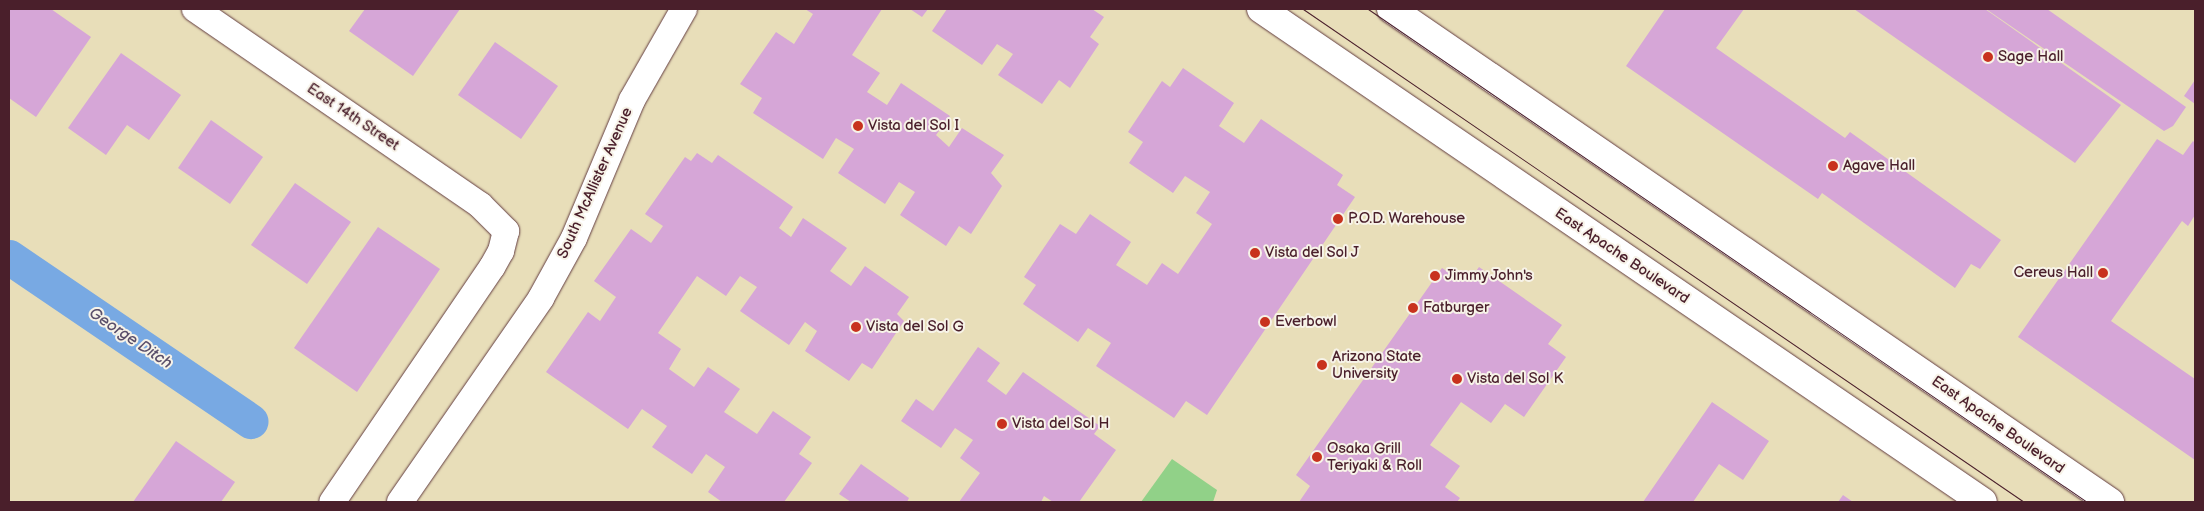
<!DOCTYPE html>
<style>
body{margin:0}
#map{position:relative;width:2204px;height:511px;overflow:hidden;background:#e8deb9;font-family:"Balsamiq Sans",sans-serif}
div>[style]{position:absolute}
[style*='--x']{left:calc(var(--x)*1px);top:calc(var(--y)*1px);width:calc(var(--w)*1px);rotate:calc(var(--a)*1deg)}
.green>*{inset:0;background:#91d188}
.canal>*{height:35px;margin:-17.5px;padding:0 17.5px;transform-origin:17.5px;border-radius:17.5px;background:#78a9e3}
.building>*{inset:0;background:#d6a6d7}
.roads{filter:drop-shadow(0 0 1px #623c40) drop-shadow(0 0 1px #623c40)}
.minor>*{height:26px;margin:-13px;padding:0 13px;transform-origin:13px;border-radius:13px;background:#fff}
.primary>*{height:28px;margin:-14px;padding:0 14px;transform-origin:14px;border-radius:14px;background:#fff}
.tram>*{height:1px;margin:-0.5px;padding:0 0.5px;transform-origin:0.5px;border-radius:0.5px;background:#4a1f2b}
.dots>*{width:14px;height:14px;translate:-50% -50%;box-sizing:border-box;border:2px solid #f7f3e8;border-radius:50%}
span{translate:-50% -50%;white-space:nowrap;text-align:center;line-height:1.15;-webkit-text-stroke:4px #f7f3e8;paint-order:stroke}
.poi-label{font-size:15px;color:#4a1f2b}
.left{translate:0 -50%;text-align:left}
.right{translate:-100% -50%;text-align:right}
.street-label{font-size:15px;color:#4a1f2b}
.water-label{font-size:16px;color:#5a4f6b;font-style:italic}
.frame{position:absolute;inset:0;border:10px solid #4a1f2b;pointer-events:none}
</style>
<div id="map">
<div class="green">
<i style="clip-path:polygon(1172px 459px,1217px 490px,1213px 502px,1141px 502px)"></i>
</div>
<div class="canal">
<i style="--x:9;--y:257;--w:292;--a:34.2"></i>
</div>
<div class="building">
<i style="clip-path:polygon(9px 9px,51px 9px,91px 37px,36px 117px,9px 98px)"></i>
<i style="clip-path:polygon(365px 9px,460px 9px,413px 76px,349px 31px)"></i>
<i style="clip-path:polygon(805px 9px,882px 9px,852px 55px,880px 73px,867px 92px,887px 105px,901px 83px,950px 116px,936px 135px,949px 147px,962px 128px,1004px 155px,991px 173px,1002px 186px,971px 234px,959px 226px,946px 246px,900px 215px,915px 192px,899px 182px,885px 204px,838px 173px,854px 149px,836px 138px,823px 159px,753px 113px,762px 98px,740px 84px,776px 32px,794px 44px,813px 14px)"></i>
<i style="clip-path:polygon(910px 9px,928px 9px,922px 17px)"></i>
<i style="clip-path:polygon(947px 9px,1092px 9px,1104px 17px,1090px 37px,1099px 44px,1070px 88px,1059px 80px,1042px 104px,998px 75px,1013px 54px,997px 44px,982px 65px,932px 31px)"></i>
<i style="clip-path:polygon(1665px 9px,1744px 9px,1716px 48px,1845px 138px,1850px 132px,2001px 240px,1980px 269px,1971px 264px,1955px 288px,1822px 193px,1818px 199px,1626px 66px)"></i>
<i style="clip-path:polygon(1854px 9px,1985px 9px,2121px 105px,2075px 163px)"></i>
<i style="clip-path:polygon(1986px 9px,2047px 9px,2186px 107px,2173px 126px,2164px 131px)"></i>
<i style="clip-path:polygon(495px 42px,558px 86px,521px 139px,458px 95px)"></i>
<i style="clip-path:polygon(121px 53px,181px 95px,149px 140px,127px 125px,106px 155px,68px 128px)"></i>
<i style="clip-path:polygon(1183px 68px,1234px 103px,1219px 126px,1244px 143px,1261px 119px,1343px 175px,1337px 185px,1355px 197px,1207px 415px,1186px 401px,1174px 418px,1096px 366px,1111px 343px,1088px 328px,1078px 342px,1023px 304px,1036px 285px,1024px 277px,1060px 224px,1076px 234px,1090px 214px,1131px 242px,1116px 265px,1147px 285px,1162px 263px,1178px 274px,1212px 224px,1196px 213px,1210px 192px,1185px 176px,1173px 193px,1129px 163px,1143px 142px,1128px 132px,1162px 81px,1170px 87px)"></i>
<i style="clip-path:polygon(2195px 80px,2195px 104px,2184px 96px)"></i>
<i style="clip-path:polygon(211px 120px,263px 157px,230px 204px,178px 168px)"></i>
<i style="clip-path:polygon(2157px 139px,2183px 155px,2193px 141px,2195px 143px,2195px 215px,2188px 226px,2182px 221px,2111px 321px,2195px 379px,2195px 460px,2018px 337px)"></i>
<i style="clip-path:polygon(697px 153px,712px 163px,718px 155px,793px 207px,779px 228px,791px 237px,803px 218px,847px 248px,830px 271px,851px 286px,865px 266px,909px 297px,897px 314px,904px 321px,872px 369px,862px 363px,849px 381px,805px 351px,817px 331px,805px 322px,789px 345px,740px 311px,757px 287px,740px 276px,726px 296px,697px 276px,658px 333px,681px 349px,669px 369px,694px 387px,708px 367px,740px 389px,724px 412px,757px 434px,773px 411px,811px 437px,799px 454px,812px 463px,784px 502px,722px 502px,708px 492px,725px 467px,706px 454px,692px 474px,652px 447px,667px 426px,642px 409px,628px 429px,546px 372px,588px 312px,600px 321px,616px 297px,594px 281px,631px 229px,651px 243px,663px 226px,645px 214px,685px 157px,691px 161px)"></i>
<i style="clip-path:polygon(295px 183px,351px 222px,307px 284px,251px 245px)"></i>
<i style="clip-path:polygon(378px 227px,440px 269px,357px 392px,294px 348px)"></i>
<i style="clip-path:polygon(1479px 267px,1562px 325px,1548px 344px,1566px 357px,1524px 417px,1505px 404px,1491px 423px,1461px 402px,1430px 445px,1460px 466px,1445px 487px,1460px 498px,1457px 502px,1299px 502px,1310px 486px,1296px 475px,1442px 268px,1454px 276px,1459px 270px,1471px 278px)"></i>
<i style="clip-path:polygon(978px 347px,1000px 363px,987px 381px,1006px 395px,1023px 372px,1100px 426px,1094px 434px,1116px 450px,1079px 502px,1053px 502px,1044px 496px,1041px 502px,959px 502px,980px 473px,960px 458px,973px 440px,955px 428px,941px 448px,901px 421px,916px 399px,933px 411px)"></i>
<i style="clip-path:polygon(1712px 402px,1769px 441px,1743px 480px,1719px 464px,1693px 502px,1643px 502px)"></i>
<i style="clip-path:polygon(176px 441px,235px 482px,221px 502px,133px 502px)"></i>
<i style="clip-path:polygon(861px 464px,909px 498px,907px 502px,851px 502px,839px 494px)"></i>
<i style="clip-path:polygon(1843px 495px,1853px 502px,1838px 502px)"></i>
</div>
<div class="roads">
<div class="minor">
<i style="--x:195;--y:9;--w:346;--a:34.5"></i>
<i style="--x:480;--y:205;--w:37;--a:45"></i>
<i style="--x:506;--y:231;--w:21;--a:104"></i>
<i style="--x:501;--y:251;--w:18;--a:119"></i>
<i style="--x:492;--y:267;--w:284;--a:124.2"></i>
<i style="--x:400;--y:502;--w:248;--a:-55.3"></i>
<i style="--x:541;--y:298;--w:68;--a:-61.2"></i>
<i style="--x:574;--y:238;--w:150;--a:-67.2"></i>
<i style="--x:632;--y:100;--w:105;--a:-60.3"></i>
</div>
<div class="primary">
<i style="--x:1261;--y:9;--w:874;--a:34.33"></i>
<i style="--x:1391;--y:9;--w:872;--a:34.44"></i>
</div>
</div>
<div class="tram">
<i style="--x:1303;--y:9;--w:873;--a:34.36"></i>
<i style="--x:1368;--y:9;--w:872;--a:34.44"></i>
</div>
<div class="dots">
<i style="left:1988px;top:57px;background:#c8321e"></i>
<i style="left:858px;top:126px;background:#c8321e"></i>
<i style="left:1833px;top:166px;background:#c8321e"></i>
<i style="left:1338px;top:219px;background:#c8321e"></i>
<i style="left:1255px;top:253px;background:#c8321e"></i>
<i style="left:2103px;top:273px;background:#c8321e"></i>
<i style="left:1435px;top:276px;background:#c8321e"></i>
<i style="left:1413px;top:308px;background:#c8321e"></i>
<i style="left:1265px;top:322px;background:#c8321e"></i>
<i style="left:856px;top:327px;background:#c8321e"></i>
<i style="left:1322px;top:365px;background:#c8321e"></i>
<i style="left:1457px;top:379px;background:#c8321e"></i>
<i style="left:1002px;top:424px;background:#c8321e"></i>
<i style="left:1317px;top:457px;background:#c8321e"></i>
</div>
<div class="poi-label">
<span class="left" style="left:1998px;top:57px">Sage Hall</span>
<span class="left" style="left:868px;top:126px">Vista del Sol I</span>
<span class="left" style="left:1843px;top:166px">Agave Hall</span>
<span class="left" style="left:1348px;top:219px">P.O.D. Warehouse</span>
<span class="left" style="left:1265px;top:253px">Vista del Sol J</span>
<span class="right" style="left:2093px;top:273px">Cereus Hall</span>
<span class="left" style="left:1445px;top:276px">Jimmy John's</span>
<span class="left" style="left:1423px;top:308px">Fatburger</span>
<span class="left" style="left:1275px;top:322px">Everbowl</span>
<span class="left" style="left:866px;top:327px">Vista del Sol G</span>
<span class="left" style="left:1332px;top:365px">Arizona State<br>University</span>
<span class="left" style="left:1467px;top:379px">Vista del Sol K</span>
<span class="left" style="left:1012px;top:424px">Vista del Sol H</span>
<span class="left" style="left:1327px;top:457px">Osaka Grill<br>Teriyaki &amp; Roll</span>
</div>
<div class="street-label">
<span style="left:353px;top:117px;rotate:34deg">East 14th Street</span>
<span style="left:595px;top:183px;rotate:-66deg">South McAllister Avenue</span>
<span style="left:1622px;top:256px;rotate:34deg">East Apache Boulevard</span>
<span style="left:1998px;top:425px;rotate:35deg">East Apache Boulevard</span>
</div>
<div class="water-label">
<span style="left:130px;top:339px;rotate:34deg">George Ditch</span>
</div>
<div class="frame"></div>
</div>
